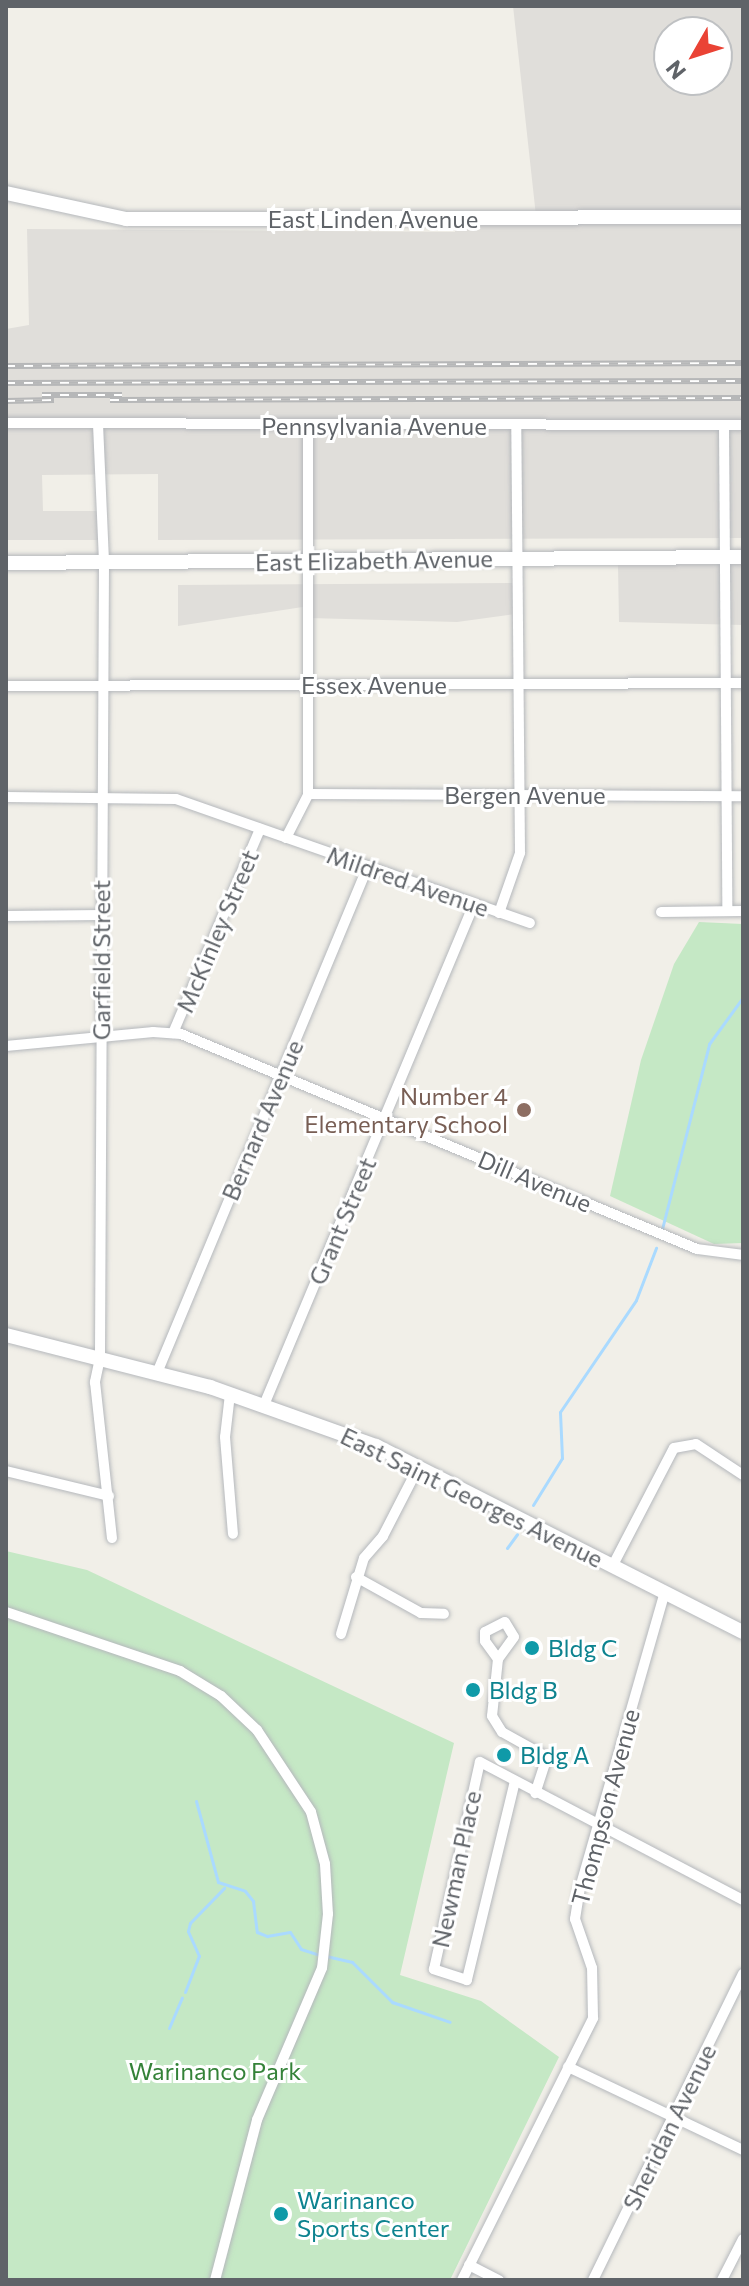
<!DOCTYPE html>
<style>
body{margin:0}
#map{position:relative;width:749px;height:2286px;overflow:hidden;background:#f1efe8;font-family:Commissioner,sans-serif}
div>[style]{position:absolute}
[style*='--x']{left:calc(var(--x)*1px);top:calc(var(--y)*1px);width:calc(var(--w)*1px);rotate:calc(var(--a)*1deg)}
.industrial>*{inset:0;background:#e0deda}
.green>*{inset:0;background:#c5e8c5}
.stream>*{height:3px;margin:-1.5px;padding:0 1.5px;transform-origin:1.5px;border-radius:1.5px;background:#aadaff}
.roads{filter:drop-shadow(0 0 2px #b5b8bc) drop-shadow(0 0 2px #b5b8bc)}
.street>*{height:10px;margin:-5px;padding:0 5px;transform-origin:5px;border-radius:5px;background:#fff}
.secondary>*{height:14px;margin:-7px;padding:0 7px;transform-origin:7px;border-radius:7px;background:#fff}
.rail>*{height:6px;margin-top:-3px;transform-origin:0;background:repeating-linear-gradient(90deg,#fff 0 9px,#b6b7b8 0 18px);box-sizing:border-box;border-block:2px solid #b6b7b8}
.dots>*{width:22px;height:22px;translate:-50% -50%;box-sizing:border-box;border:4px solid #fff;border-radius:50%}
span{translate:-50% -50%;white-space:nowrap;text-align:center;line-height:1.15;-webkit-text-stroke:6px #fff;paint-order:stroke}
.street-label{font-size:24px;color:#5f6368}
.education-label{font-size:24px;color:#785e54}
.right{translate:-100% -50%;text-align:right}
.culture-label{font-size:24px;color:#0d838f}
.left{translate:0 -50%;text-align:left}
.park-label{font-size:24px;color:#348238}
.frame{position:absolute;inset:0;border:8px solid #5f6368;pointer-events:none}
.north{position:absolute;left:653px;top:16px;width:80px;height:80px;box-sizing:border-box;background:#fff;border:2px solid #bfc1c3;border-radius:50%;rotate:231deg;font-size:22px;font-weight:700;line-height:32px;text-align:center;color:#5f6368}
.north::after{content:'';display:block;margin:auto;width:28px;height:36px;background:#ea4335;clip-path:polygon(50% 0,100% 100%,50% 72%,0 100%)}
</style>
<div id="map">
<div class="industrial">
<i style="clip-path:polygon(evenodd,513px 6px,743px 6px,743px 538px,158px 540px,158px 474px,42px 475px,43px 511px,99px 511px,99px 540px,6px 540px,6px 329px,29px 325px,27px 229px,455px 232px,455px 218px,536px 216px,513px 6px,669px 32px,717px 32px,717px 80px,669px 80px,669px 32px)"></i>
<i style="clip-path:polygon(743px 564px,743px 625px,619px 622px,618px 565px)"></i>
<i style="clip-path:polygon(516px 583px,516px 614px,457px 622px,309px 618px,309px 606px,178px 626px,178px 585px)"></i>
</div>
<div class="green">
<i style="clip-path:polygon(699px 922px,743px 924px,743px 1243px,714px 1244px,610px 1196px,641px 1060px,674px 964px)"></i>
<i style="clip-path:polygon(6px 1551px,87px 1570px,454px 1743px,400px 1975px,481px 2001px,559px 2057px,450px 2280px,6px 2280px)"></i>
</div>
<div class="stream">
<i style="--x:662;--y:1229;--w:191;--a:-75.7"></i>
<i style="--x:709;--y:1044;--w:58;--a:-54.1"></i>
<i style="--x:533;--y:1505;--w:55;--a:-58.3"></i>
<i style="--x:562;--y:1458;--w:46;--a:-92.5"></i>
<i style="--x:560;--y:1412;--w:135;--a:-55.8"></i>
<i style="--x:636;--y:1300;--w:56;--a:-69"></i>
<i style="--x:507;--y:1548;--w:17;--a:-54"></i>
<i style="--x:196;--y:1801;--w:84;--a:74.8"></i>
<i style="--x:218;--y:1882;--w:28;--a:18"></i>
<i style="--x:245;--y:1891;--w:13;--a:51"></i>
<i style="--x:253;--y:1901;--w:31;--a:83"></i>
<i style="--x:257;--y:1932;--w:11;--a:22"></i>
<i style="--x:267;--y:1936;--w:23;--a:-10"></i>
<i style="--x:290;--y:1932;--w:20;--a:57"></i>
<i style="--x:301;--y:1949;--w:19;--a:18"></i>
<i style="--x:326;--y:1956;--w:27;--a:13"></i>
<i style="--x:352;--y:1962;--w:57;--a:45"></i>
<i style="--x:392;--y:2002;--w:61;--a:19"></i>
<i style="--x:185;--y:1992;--w:39;--a:-69"></i>
<i style="--x:199;--y:1956;--w:27;--a:-114"></i>
<i style="--x:188;--y:1931;--w:8;--a:-76"></i>
<i style="--x:190;--y:1923;--w:49;--a:-45.8"></i>
<i style="--x:169;--y:2028;--w:33;--a:-67"></i>
</div>
<div class="roads">
<div class="street">
<i style="--x:6;--y:423;--w:737;--a:0.16"></i>
<i style="--x:98;--y:424;--w:140;--a:87.5"></i>
<i style="--x:104;--y:564;--w:794;--a:90.29"></i>
<i style="--x:100;--y:1358;--w:25;--a:102"></i>
<i style="--x:95;--y:1382;--w:157;--a:83.8"></i>
<i style="--x:724;--y:425;--w:486;--a:89.6"></i>
<i style="--x:6;--y:686;--w:737;--a:-0.23"></i>
<i style="--x:308;--y:794;--w:435;--a:0.3"></i>
<i style="--x:6;--y:797;--w:170;--a:0.7"></i>
<i style="--x:176;--y:799;--w:375;--a:19.3"></i>
<i style="--x:286;--y:838;--w:48;--a:-62.9"></i>
<i style="--x:308;--y:795;--w:368;--a:-90"></i>
<i style="--x:661;--y:912;--w:82;--a:-0.7"></i>
<i style="--x:499;--y:913;--w:64;--a:-70.7"></i>
<i style="--x:520;--y:853;--w:428;--a:-90.5"></i>
<i style="--x:6;--y:916;--w:96;--a:-0.6"></i>
<i style="--x:173;--y:1033;--w:222;--a:-66.9"></i>
<i style="--x:6;--y:1046;--w:148;--a:-5.4"></i>
<i style="--x:153;--y:1032;--w:28;--a:4"></i>
<i style="--x:181;--y:1034;--w:559;--a:22.62"></i>
<i style="--x:697;--y:1249;--w:46;--a:7.4"></i>
<i style="--x:157;--y:1373;--w:549;--a:-67.4"></i>
<i style="--x:230;--y:1394;--w:43;--a:96.6"></i>
<i style="--x:225;--y:1437;--w:97;--a:85.3"></i>
<i style="--x:264;--y:1405;--w:543;--a:-67.26"></i>
<i style="--x:6;--y:1471;--w:106;--a:13.6"></i>
<i style="--x:613;--y:1565;--w:132;--a:-62.5"></i>
<i style="--x:674;--y:1448;--w:22;--a:-10"></i>
<i style="--x:696;--y:1444;--w:56;--a:33.4"></i>
<i style="--x:356;--y:1577;--w:74;--a:29"></i>
<i style="--x:421;--y:1613;--w:23;--a:2"></i>
<i style="--x:6;--y:1612;--w:184;--a:18.7"></i>
<i style="--x:180;--y:1671;--w:48;--a:31.4"></i>
<i style="--x:221;--y:1696;--w:50;--a:43.4"></i>
<i style="--x:257;--y:1730;--w:98;--a:56.6"></i>
<i style="--x:311;--y:1812;--w:54;--a:74.9"></i>
<i style="--x:325;--y:1864;--w:50;--a:86.6"></i>
<i style="--x:328;--y:1914;--w:54;--a:96.3"></i>
<i style="--x:322;--y:1968;--w:165;--a:113.2"></i>
<i style="--x:257;--y:2120;--w:165;--a:104.7"></i>
<i style="--x:341;--y:1634;--w:79;--a:-73.2"></i>
<i style="--x:364;--y:1558;--w:29;--a:-49"></i>
<i style="--x:383;--y:1536;--w:76;--a:-62.8"></i>
<i style="--x:498;--y:1659;--w:22;--a:-126"></i>
<i style="--x:485;--y:1641;--w:9;--a:-90"></i>
<i style="--x:485;--y:1632;--w:22;--a:-27"></i>
<i style="--x:505;--y:1622;--w:17;--a:59"></i>
<i style="--x:514;--y:1637;--w:27;--a:126"></i>
<i style="--x:498;--y:1659;--w:57;--a:96"></i>
<i style="--x:492;--y:1716;--w:19;--a:58"></i>
<i style="--x:502;--y:1732;--w:51;--a:29.1"></i>
<i style="--x:547;--y:1757;--w:38;--a:108"></i>
<i style="--x:515;--y:1781;--w:205;--a:103.6"></i>
<i style="--x:467;--y:1980;--w:35;--a:-162"></i>
<i style="--x:434;--y:1969;--w:212;--a:-77.5"></i>
<i style="--x:480;--y:1762;--w:297;--a:27.7"></i>
<i style="--x:568;--y:2067;--w:194;--a:25.4"></i>
<i style="--x:469;--y:2265;--w:34;--a:27"></i>
<i style="--x:462;--y:2280;--w:293;--a:-63.4"></i>
<i style="--x:593;--y:2018;--w:50;--a:-91.1"></i>
<i style="--x:592;--y:1968;--w:52;--a:-109.1"></i>
<i style="--x:575;--y:1919;--w:31;--a:-81"></i>
<i style="--x:580;--y:1888;--w:308;--a:-74"></i>
<i style="--x:593;--y:2280;--w:341;--a:-63.9"></i>
<i style="--x:722;--y:2280;--w:46;--a:-62.9"></i>
</div>
<div class="secondary">
<i style="--x:6;--y:193;--w:123;--a:12.2"></i>
<i style="--x:126;--y:219;--w:617;--a:-0.19"></i>
<i style="--x:6;--y:563;--w:737;--a:-0.47"></i>
<i style="--x:6;--y:1335;--w:211;--a:14.3"></i>
<i style="--x:210;--y:1387;--w:176;--a:19.6"></i>
<i style="--x:376;--y:1446;--w:411;--a:26.9"></i>
</div>
</div>
<div class="rail">
<i style="--x:6;--y:366;--w:737;--a:-0.23"></i>
<i style="--x:6;--y:383;--w:737;--a:-0.16"></i>
<i style="--x:42;--y:395;--w:80;--a:0"></i>
<i style="--x:110;--y:400;--w:633;--a:-0.18"></i>
<i style="--x:6;--y:401;--w:48;--a:-1.2"></i>
</div>
<div class="dots">
<i style="left:524px;top:1110px;background:#8d6e63"></i>
<i style="left:532px;top:1648px;background:#0f9aa8"></i>
<i style="left:473px;top:1690px;background:#0f9aa8"></i>
<i style="left:504px;top:1755px;background:#0f9aa8"></i>
<i style="left:281px;top:2214px;background:#0f9aa8"></i>
</div>
<div class="street-label">
<span style="left:373px;top:219px">East Linden Avenue</span>
<span style="left:374px;top:426px">Pennsylvania Avenue</span>
<span style="left:374px;top:560px;rotate:-1deg">East Elizabeth Avenue</span>
<span style="left:374px;top:685px">Essex Avenue</span>
<span style="left:525px;top:795px">Bergen Avenue</span>
<span style="left:408px;top:881px;rotate:19deg">Mildred Avenue</span>
<span style="left:217px;top:931px;rotate:-67deg">McKinley Street</span>
<span style="left:101px;top:960px;rotate:-90deg">Garfield Street</span>
<span style="left:262px;top:1120px;rotate:-67deg">Bernard Avenue</span>
<span style="left:535px;top:1181px;rotate:23deg">Dill Avenue</span>
<span style="left:342px;top:1221px;rotate:-67deg">Grant Street</span>
<span style="left:472px;top:1497px;rotate:26deg">East Saint Georges Avenue</span>
<span style="left:605px;top:1807px;rotate:-75deg">Thompson Avenue</span>
<span style="left:456px;top:1869px;rotate:-78deg">Newman Place</span>
<span style="left:669px;top:2127px;rotate:-64deg">Sheridan Avenue</span>
</div>
<div class="education-label">
<span class="right" style="left:508px;top:1110px">Number 4<br>Elementary School</span>
</div>
<div class="culture-label">
<span class="left" style="left:548px;top:1648px">Bldg C</span>
<span class="left" style="left:489px;top:1690px">Bldg B</span>
<span class="left" style="left:520px;top:1755px">Bldg A</span>
<span class="left" style="left:297px;top:2214px">Warinanco<br>Sports Center</span>
</div>
<div class="park-label">
<span style="left:215px;top:2071px">Warinanco Park</span>
</div>
<div class="frame"></div>
<div class="north">N</div>
</div>
